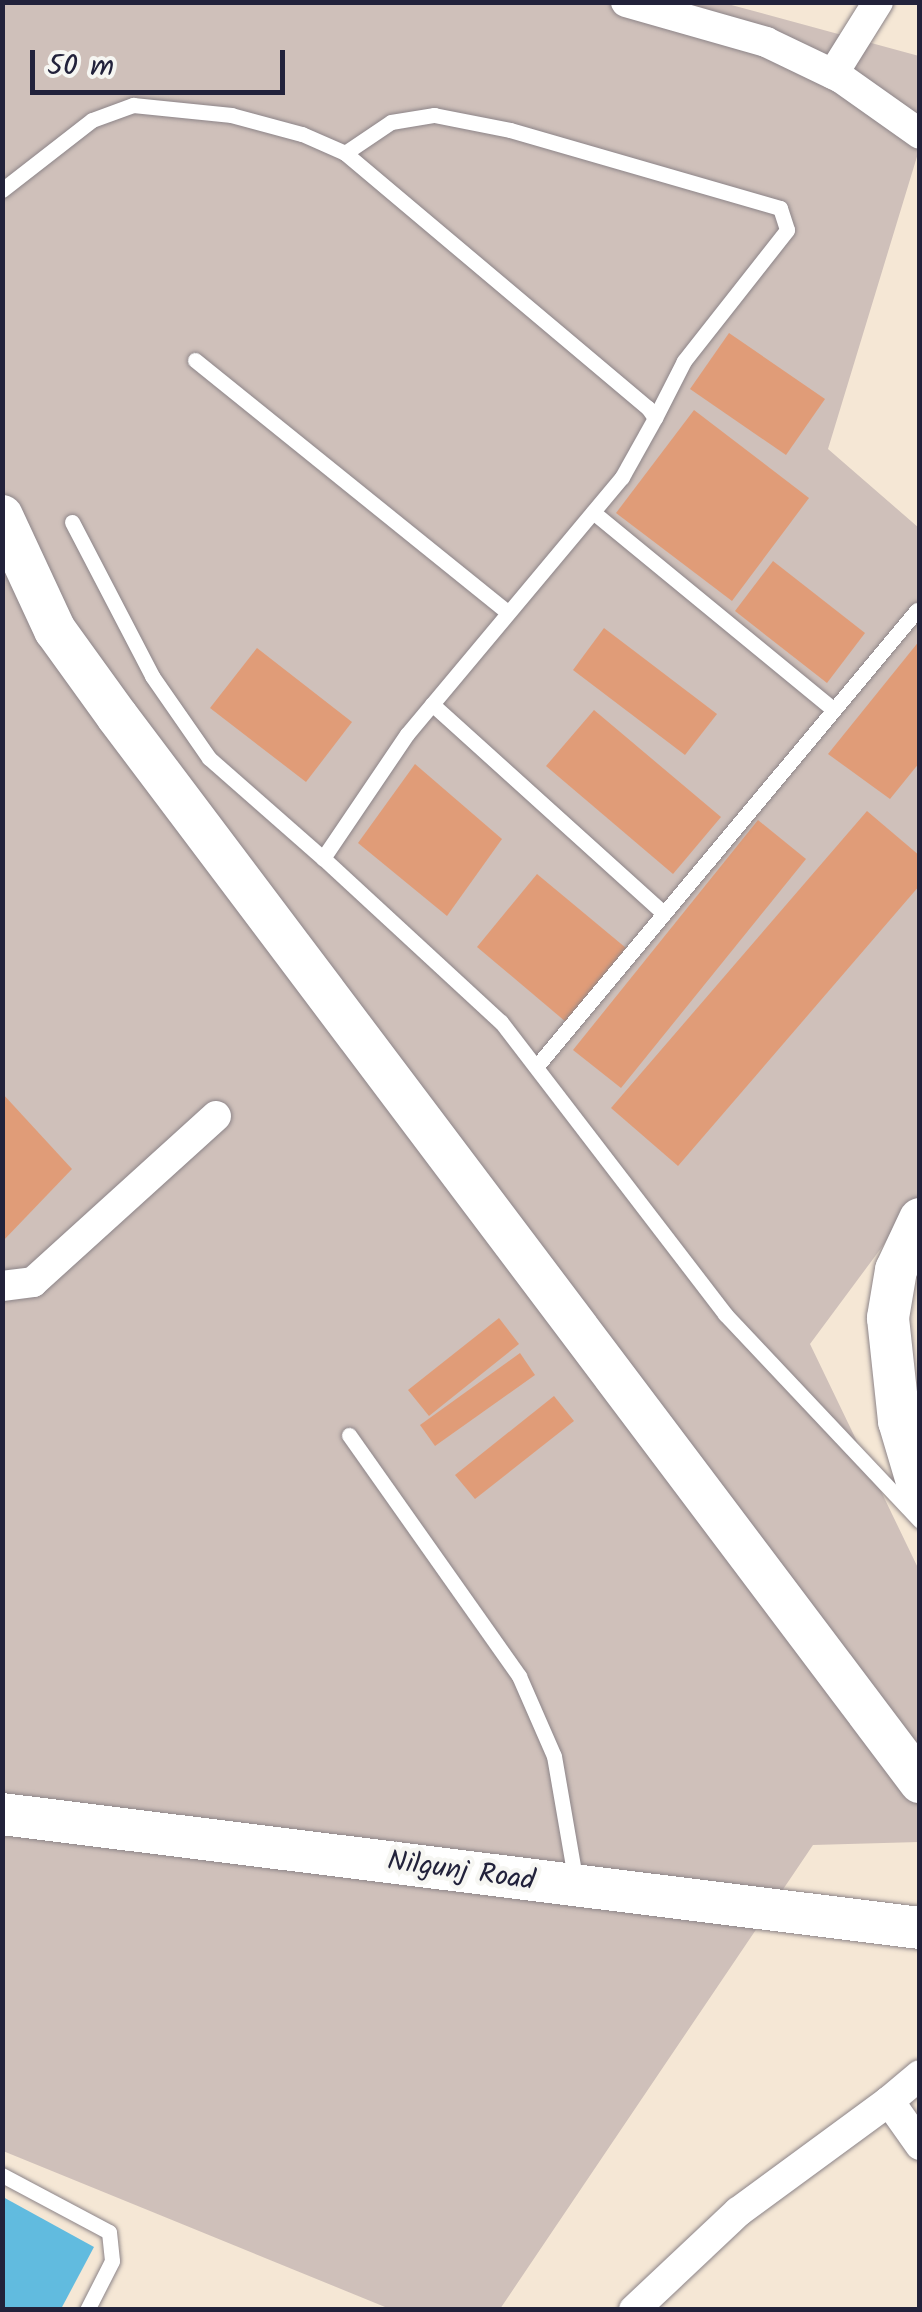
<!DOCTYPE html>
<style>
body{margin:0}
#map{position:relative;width:922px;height:2312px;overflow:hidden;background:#f5e7d5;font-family:Kalam,sans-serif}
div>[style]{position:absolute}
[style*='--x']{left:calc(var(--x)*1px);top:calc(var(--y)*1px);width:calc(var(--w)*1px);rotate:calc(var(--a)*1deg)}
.industrial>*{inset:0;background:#cfc0ba}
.water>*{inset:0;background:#61bbdf}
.building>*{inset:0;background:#e09c78}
.roads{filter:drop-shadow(0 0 2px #8c8488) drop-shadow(0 0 2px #8c8488)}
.lane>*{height:15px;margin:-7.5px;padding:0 7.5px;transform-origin:7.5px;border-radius:7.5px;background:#fff}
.street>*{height:30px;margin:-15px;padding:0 15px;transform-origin:15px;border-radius:15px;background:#fff}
.secondary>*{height:42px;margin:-21px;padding:0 21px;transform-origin:21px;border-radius:21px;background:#fff}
span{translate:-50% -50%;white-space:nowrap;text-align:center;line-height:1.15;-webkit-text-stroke:9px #f6f6f2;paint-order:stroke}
.street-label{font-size:28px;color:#22223b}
.frame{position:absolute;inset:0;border:5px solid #22223b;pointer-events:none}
.scale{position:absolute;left:30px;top:50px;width:255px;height:45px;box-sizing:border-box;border:5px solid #22223b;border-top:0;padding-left:12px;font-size:30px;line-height:35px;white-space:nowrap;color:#22223b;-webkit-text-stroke:8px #f6f6f2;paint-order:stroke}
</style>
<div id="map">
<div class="industrial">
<i style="clip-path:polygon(2px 3px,724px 3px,919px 56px,919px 150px,828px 449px,919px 528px,919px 1197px,810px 1344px,919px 1570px,919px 1842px,813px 1845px,500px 2309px,390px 2309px,3px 2151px)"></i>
</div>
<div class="water">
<i style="clip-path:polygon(3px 2197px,94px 2247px,61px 2309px,3px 2309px)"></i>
</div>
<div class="building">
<i style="clip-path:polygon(729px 333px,825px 399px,786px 455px,690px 389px)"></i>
<i style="clip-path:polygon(694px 410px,809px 498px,732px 601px,616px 513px)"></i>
<i style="clip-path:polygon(773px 561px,865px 633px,827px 683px,735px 611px)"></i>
<i style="clip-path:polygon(604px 628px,717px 714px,685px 755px,573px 670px)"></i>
<i style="clip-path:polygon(920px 640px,920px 762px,890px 799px,828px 754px)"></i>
<i style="clip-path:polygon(257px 648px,352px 722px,306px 782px,210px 708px)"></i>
<i style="clip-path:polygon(594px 710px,721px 817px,673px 874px,546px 766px)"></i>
<i style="clip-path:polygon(415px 764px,502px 839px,447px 916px,358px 843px)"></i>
<i style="clip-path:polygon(867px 811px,920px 856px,920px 885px,678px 1166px,611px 1108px)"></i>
<i style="clip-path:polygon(758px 820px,806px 859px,621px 1088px,573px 1050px)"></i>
<i style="clip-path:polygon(537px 874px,626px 948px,566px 1022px,477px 947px)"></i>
<i style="clip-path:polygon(2px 1093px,72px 1169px,2px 1242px)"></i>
<i style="clip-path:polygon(499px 1318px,519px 1344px,429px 1416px,408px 1390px)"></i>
<i style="clip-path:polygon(520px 1353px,535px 1375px,435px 1446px,420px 1425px)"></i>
<i style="clip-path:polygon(554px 1396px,574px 1421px,475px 1499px,455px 1475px)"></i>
</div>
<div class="roads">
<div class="lane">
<i style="--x:345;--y:153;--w:55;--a:-34"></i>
<i style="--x:391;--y:122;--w:44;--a:-9.2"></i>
<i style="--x:434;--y:115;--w:77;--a:11.2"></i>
<i style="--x:510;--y:130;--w:281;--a:16.1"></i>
<i style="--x:780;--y:208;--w:23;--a:72"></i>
<i style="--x:787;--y:230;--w:167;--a:128.2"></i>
<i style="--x:684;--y:361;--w:64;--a:117"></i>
<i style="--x:2;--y:190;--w:114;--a:-37.9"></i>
<i style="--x:92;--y:120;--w:44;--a:-20.1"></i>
<i style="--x:133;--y:105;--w:99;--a:5.8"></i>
<i style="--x:231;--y:115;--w:73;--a:15"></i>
<i style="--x:302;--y:134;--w:47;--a:23.8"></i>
<i style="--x:345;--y:153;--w:396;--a:40.1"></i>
<i style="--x:648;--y:408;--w:12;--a:55"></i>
<i style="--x:655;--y:418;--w:68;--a:119.2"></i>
<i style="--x:622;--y:477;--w:335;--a:129.9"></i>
<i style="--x:407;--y:734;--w:150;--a:124.1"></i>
<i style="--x:323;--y:858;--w:242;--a:42.7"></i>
<i style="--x:501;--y:1022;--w:368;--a:52.5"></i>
<i style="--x:725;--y:1314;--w:284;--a:46.7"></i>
<i style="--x:195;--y:360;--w:402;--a:38.9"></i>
<i style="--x:593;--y:512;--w:309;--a:39.4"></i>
<i style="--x:72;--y:522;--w:174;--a:62.5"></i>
<i style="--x:152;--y:676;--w:100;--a:55.2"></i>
<i style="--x:209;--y:758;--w:152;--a:41.3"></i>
<i style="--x:432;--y:704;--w:312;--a:42.1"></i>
<i style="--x:536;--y:1067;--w:595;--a:-50.18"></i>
<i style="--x:349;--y:1435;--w:295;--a:54.8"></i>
<i style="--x:519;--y:1676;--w:87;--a:66.4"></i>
<i style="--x:554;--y:1756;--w:130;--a:80.2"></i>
<i style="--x:2;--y:2175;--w:121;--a:28"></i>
<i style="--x:109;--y:2232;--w:29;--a:84"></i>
<i style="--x:112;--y:2261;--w:55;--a:117"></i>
</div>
<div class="street">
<i style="--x:626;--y:2;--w:146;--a:15.9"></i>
<i style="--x:766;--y:42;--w:83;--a:25.6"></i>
<i style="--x:841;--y:78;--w:97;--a:35.3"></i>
<i style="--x:833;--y:74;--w:85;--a:-58"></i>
<i style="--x:2;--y:1286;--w:31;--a:-7"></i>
<i style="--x:33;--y:1282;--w:247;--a:-42.2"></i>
<i style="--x:889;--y:2101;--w:40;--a:-40"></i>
<i style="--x:634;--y:2310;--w:143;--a:-43.3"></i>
<i style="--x:738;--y:2212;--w:187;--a:-36.3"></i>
<i style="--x:889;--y:2101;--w:54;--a:54.8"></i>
</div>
<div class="secondary">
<i style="--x:2;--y:516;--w:126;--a:65.1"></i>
<i style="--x:55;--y:630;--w:106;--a:54.2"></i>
<i style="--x:117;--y:716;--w:1335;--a:53.01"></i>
<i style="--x:920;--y:1219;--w:56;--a:115.2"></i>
<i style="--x:896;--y:1270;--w:49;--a:99.5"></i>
<i style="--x:888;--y:1318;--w:104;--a:83.9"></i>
<i style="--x:899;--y:1421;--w:74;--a:73.5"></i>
<i style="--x:2;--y:1814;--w:925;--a:7.08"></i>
</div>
</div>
<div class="street-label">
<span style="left:461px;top:1872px;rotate:8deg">Nilgunj Road</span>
</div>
<div class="frame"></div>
<div class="scale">50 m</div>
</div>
